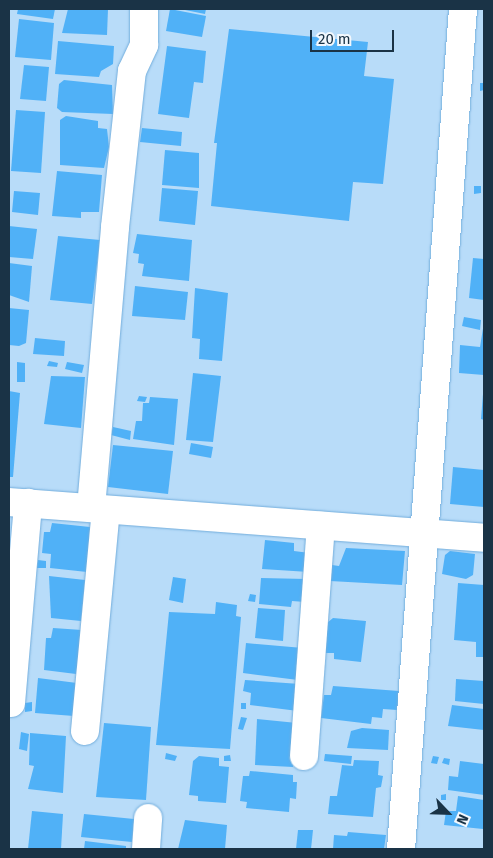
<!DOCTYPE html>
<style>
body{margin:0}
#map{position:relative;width:493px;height:858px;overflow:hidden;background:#b8dcf9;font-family:"Fira Sans",sans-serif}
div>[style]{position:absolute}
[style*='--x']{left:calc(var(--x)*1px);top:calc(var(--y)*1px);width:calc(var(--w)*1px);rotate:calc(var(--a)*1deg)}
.building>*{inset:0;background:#50b1f7}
.roads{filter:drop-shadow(0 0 1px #72addc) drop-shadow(0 0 1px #72addc)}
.minor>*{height:28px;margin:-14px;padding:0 14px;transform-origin:14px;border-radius:14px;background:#fff}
span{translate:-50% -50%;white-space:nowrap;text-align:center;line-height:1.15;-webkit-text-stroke:5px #f3f8fd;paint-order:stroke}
.frame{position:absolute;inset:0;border:10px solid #1a3346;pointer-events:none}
.north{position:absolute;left:423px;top:788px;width:50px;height:50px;-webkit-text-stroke:4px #f3f8fd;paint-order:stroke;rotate:114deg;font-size:14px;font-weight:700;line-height:20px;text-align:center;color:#1a3346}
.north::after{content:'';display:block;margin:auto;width:18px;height:22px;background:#1a3346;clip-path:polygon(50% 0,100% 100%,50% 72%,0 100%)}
.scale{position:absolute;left:310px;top:30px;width:84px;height:22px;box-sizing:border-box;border:2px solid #1a3346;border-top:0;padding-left:6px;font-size:15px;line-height:18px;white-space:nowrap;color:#1a3346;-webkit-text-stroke:4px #f3f8fd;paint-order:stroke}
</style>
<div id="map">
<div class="building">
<i style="clip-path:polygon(18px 9px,55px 9px,53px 19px,17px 14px)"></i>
<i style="clip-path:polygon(68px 9px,108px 9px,107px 35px,62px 33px)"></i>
<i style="clip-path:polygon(170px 9px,206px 16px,202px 37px,166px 31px)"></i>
<i style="clip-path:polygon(180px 9px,206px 9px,205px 14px)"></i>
<i style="clip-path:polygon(19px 19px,54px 23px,51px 60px,15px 57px)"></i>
<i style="clip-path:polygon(229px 29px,368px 42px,364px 76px,394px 79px,383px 184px,353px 182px,349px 221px,211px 206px,217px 143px,214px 143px)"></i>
<i style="clip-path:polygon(58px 41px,114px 46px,113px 64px,101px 71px,99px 77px,55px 74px)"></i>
<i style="clip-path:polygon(167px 46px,206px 51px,203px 83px,194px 82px,189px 118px,158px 114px)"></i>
<i style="clip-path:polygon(24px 65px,49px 67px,46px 101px,20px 99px)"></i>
<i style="clip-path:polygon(64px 80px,112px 85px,113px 114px,62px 112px,57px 108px,59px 84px)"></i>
<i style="clip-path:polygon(480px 83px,484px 83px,484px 90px,480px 91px)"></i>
<i style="clip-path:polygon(16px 110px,45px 112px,41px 173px,11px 171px)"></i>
<i style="clip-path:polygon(66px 116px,98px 121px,98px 128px,107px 129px,109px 147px,104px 168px,60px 165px,60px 120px)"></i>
<i style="clip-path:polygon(142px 128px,182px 132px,181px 146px,140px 142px)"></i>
<i style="clip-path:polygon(165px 150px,199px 153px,199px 188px,162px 185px)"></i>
<i style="clip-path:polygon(57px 171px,102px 175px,99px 212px,81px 212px,81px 218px,52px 216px)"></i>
<i style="clip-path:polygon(474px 186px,481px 186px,481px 193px,474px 194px)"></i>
<i style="clip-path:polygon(162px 188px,198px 191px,195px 225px,159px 221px)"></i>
<i style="clip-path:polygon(14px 191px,40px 193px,38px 215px,12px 212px)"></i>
<i style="clip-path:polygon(9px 226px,37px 229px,33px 259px,9px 257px)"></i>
<i style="clip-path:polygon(137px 234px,192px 240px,189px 281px,142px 276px,144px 264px,138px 263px,139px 254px,133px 253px)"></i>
<i style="clip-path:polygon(58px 236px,100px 240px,92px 304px,50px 300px)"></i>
<i style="clip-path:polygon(473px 258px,484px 259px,484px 300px,469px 298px)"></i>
<i style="clip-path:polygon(9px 263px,32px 266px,29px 302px,9px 295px)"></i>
<i style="clip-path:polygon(135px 286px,188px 292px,185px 320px,132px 316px)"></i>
<i style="clip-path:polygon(195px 288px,228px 293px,222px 361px,199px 359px,200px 339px,192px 338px)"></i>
<i style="clip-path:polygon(9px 308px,29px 310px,26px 343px,19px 346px,9px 345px)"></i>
<i style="clip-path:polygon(464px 317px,481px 320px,480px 330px,462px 326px)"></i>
<i style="clip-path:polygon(484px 322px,484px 375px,459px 373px,460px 345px,480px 347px)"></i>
<i style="clip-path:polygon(35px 338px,65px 341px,64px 356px,33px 354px)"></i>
<i style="clip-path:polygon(49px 361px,58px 363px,57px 367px,47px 366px)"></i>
<i style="clip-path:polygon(17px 362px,25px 363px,25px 382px,17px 382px)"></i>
<i style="clip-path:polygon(67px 362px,84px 365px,82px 373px,65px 369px)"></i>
<i style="clip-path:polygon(193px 373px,221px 376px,213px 442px,186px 440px)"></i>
<i style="clip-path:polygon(51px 376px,85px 377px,81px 428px,44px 424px)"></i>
<i style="clip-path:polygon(9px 391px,20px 393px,13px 477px,9px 477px)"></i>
<i style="clip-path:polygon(483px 394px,484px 394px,484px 420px,481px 419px)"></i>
<i style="clip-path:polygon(139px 396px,147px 397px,145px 402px,137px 401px)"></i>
<i style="clip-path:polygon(150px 397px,178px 399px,174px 445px,133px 439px,136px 421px,142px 421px,143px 403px,149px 403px)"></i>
<i style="clip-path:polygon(113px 427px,131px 431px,130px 440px,111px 435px)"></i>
<i style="clip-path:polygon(191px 443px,213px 447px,211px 458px,189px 454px)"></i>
<i style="clip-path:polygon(113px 445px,173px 451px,168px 494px,108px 487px)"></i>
<i style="clip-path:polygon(453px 467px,484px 470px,484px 507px,450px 504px)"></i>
<i style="clip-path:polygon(52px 523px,90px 527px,87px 572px,50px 568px,51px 554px,42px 553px,44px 532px,50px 532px)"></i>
<i style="clip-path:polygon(265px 540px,294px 543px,294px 551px,310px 553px,309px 572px,262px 569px)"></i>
<i style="clip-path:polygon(346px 548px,405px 551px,402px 585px,330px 581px,332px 565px,339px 566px)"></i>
<i style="clip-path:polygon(450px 551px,475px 554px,473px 575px,466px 579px,442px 574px,445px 555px)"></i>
<i style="clip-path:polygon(38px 560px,46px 561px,46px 568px,37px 568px)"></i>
<i style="clip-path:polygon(49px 576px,85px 580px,81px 621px,51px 618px)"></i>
<i style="clip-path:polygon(173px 577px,186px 579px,183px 603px,169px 600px)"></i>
<i style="clip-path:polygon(261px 578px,307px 579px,305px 602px,292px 601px,291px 607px,259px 604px)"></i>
<i style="clip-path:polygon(458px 583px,484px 585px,484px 657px,476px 657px,476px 642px,454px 640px)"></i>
<i style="clip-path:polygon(250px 594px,256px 595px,255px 602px,248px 601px)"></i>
<i style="clip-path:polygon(216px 602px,237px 605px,236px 616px,241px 617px,230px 749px,156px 745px,169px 612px,215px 614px)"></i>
<i style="clip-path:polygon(258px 608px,285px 610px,283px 641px,255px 638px)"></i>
<i style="clip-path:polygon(333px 618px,366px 621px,361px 662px,334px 659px,334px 653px,325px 653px,327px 623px)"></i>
<i style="clip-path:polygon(53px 628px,82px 630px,76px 674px,44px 670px,46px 638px,51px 638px)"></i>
<i style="clip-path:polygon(246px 643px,303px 648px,298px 680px,243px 673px)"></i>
<i style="clip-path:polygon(38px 678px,77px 683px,74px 716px,35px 713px)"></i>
<i style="clip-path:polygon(456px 679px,484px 681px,484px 704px,455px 701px)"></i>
<i style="clip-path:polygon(245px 680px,300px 684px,298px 711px,250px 705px,251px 693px,243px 691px)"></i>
<i style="clip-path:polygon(333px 686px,399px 691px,397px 710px,383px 709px,382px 718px,372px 717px,371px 724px,321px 718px,324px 695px,331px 695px)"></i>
<i style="clip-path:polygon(32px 702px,32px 711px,25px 712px,25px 703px)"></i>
<i style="clip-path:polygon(241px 703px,246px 703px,246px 709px,241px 709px)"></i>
<i style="clip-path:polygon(452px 705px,484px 709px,484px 730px,448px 726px)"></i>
<i style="clip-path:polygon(241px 717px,247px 718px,243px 730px,238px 729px)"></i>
<i style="clip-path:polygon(257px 719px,297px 723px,293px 767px,255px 765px)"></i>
<i style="clip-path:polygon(104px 723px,151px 727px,146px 800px,96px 797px)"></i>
<i style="clip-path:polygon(362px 728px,389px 730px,388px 750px,347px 748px,351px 731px)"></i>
<i style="clip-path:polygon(21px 732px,29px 734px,27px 751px,19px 749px)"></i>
<i style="clip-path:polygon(30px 733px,66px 736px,63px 793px,28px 789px,34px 766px,29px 765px)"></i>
<i style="clip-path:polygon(166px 753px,177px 756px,175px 761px,165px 759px)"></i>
<i style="clip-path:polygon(325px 754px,352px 756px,351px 764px,324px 761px)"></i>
<i style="clip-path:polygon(230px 755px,231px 761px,224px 761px,224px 756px)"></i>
<i style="clip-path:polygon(199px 756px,219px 758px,219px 766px,229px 767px,226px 803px,198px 801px,198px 796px,189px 795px,193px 761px)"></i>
<i style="clip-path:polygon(433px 756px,439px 757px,437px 764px,431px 763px)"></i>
<i style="clip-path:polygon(444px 758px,450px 759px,449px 765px,442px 763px)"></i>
<i style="clip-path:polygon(354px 760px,379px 761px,378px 775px,383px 776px,381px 787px,376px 788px,373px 817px,328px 814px,330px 796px,337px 796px,342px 765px,353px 766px)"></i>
<i style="clip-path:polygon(460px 761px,484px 764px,484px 795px,448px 790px,449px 776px,458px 777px)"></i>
<i style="clip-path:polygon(250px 771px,293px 775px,293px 782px,297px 782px,296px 799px,290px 798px,289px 812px,246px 808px,247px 802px,240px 801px,243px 776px,249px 776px)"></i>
<i style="clip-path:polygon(446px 794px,446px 800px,441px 800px,441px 795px)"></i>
<i style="clip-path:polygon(458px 796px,484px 800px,483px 829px,444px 825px,446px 811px,456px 811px)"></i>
<i style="clip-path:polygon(32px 811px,63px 814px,61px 849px,28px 849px)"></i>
<i style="clip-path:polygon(84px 814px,134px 819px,132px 842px,81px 837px)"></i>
<i style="clip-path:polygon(185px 820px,227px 825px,225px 849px,178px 849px)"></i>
<i style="clip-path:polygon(298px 830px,313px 830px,311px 849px,296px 849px)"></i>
<i style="clip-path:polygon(348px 832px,386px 835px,384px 849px,333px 849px,334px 835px,347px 836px)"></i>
<i style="clip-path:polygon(85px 841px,126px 846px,126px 849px,84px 849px)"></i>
</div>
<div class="roads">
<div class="minor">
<i style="--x:9;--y:502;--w:476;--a:4.3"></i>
<i style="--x:91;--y:508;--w:282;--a:-85.1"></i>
<i style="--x:115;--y:227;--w:157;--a:-83.8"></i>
<i style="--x:132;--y:71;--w:29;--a:-65"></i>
<i style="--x:144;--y:45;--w:36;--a:-90"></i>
<i style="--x:11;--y:703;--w:201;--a:-85.1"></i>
<i style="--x:85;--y:731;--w:222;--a:-84.6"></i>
<i style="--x:304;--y:756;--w:231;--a:-85.8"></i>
<i style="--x:146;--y:849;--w:31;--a:-86"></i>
<i style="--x:401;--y:849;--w:842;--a:-85.78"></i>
</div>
</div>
<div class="frame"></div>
<div class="north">N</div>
<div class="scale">20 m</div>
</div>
